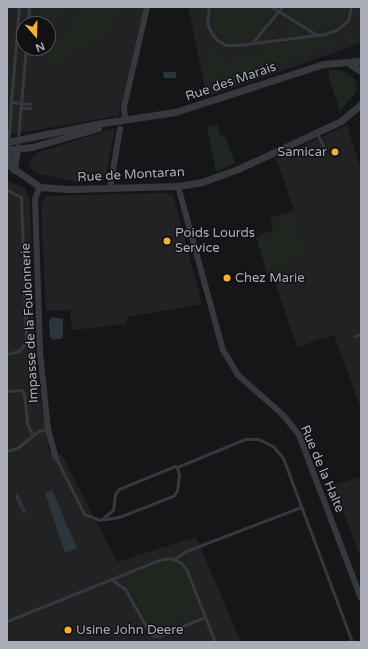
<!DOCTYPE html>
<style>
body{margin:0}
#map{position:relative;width:368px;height:649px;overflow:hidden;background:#161618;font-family:"Varela Round",sans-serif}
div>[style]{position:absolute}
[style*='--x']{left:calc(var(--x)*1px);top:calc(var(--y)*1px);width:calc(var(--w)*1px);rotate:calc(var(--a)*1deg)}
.built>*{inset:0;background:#222225}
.green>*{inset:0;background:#1e261f}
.water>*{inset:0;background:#2c353c}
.service>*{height:3px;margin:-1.5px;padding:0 1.5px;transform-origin:1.5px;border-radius:1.5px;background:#37383d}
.minor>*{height:6px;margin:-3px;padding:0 3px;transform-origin:3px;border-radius:3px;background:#37383d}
.tertiary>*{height:7px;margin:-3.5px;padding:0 3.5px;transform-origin:3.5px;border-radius:3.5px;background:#37383d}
.dots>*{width:11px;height:11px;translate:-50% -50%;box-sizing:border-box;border:2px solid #111113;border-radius:50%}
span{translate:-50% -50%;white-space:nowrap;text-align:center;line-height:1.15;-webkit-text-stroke:3px #111113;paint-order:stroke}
.street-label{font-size:13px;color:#a8adb8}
.poi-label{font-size:13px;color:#a8adb8}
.right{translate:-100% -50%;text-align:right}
.left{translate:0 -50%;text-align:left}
.frame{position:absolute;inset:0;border:8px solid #a8adb8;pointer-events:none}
.north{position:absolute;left:16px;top:16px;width:40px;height:40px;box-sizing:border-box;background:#111113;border:1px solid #4d4f55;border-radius:50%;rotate:160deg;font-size:11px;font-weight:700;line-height:16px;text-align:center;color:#a8adb8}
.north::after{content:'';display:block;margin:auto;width:14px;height:18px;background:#f2b134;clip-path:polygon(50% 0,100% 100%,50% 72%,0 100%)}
</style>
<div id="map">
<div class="built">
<i style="clip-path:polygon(evenodd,7px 7px,144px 7px,118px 116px,7px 135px,7px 7px,24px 24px,48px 24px,48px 48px,24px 48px,24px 24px)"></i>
<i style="clip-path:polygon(188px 7px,361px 7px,361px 43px,207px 97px)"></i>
<i style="clip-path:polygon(347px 125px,361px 170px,361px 409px,334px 335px,297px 347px,259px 235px,273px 230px,270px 218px,294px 210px,276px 158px)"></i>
<i style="clip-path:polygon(115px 128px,106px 175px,100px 181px,76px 182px,36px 173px,28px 163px,36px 153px)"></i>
<i style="clip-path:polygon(7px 181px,25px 188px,30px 200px,35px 363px,49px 453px,62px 455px,117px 562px,196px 537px,241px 642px,7px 642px)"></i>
<i style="clip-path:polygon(165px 193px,173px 195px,202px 304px,128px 317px,125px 324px,72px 330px,70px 310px,46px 311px,41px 204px,46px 196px)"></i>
<i style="clip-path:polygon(361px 477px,361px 559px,333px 485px)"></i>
</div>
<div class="green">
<i style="clip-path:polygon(32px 7px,35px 7px,34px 24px,31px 24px)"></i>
<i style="clip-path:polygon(41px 7px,69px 7px,48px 41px,48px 24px,39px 24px)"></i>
<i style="clip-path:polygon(84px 7px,128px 7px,117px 12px,116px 24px,105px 32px,100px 42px,76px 47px,60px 65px,46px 63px,44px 61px)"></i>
<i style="clip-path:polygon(214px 7px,264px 7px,272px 12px,253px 35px,246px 40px,233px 41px,219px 35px,214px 28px,211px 19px)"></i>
<i style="clip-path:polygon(289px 7px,347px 7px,347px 10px,343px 19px,324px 29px,315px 29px,286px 10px)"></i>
<i style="clip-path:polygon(279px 17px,304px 32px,261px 39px,270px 28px,279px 35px,286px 27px,277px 19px)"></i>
<i style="clip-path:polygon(352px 31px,357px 33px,355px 37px,218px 84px,211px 79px,203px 39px,208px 39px,215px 55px,228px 60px,260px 53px,266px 46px,336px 37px)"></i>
<i style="clip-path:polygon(27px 68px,30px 68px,27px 94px,25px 93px)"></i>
<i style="clip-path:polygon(329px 69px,343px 71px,355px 79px,357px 88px,355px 93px,340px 111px,329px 79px)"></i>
<i style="clip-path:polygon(217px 124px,221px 137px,225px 136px,235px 163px,216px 172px,207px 127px)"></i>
<i style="clip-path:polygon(293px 214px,304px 250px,285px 267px,267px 274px,256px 237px,277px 230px,274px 219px)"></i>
<i style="clip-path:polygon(167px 561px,175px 563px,182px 568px,201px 612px,156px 630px,151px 629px,128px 582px,130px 575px)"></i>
</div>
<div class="water">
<i style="clip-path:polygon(163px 72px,176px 72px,176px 78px,164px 78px)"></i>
<i style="clip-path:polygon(52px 317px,63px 319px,63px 338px,53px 340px,50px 337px,49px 320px)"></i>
<i style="clip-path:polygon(52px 490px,77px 548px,65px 553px,45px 493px)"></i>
<i style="clip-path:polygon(18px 493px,26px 511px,24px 515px,16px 499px,15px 494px)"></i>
</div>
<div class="service">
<i style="--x:209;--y:7;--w:16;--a:97"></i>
<i style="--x:207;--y:23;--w:10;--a:66"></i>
<i style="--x:211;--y:32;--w:10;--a:53"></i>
<i style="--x:217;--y:40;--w:10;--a:29"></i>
<i style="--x:226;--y:45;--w:11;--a:0"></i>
<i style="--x:237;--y:45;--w:89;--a:-7.1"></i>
<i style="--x:325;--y:34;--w:14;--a:-21"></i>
<i style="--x:338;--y:29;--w:13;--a:-42"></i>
<i style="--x:348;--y:20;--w:13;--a:-77"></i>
<i style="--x:272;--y:7;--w:53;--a:31.9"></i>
<i style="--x:28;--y:24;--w:17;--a:-87"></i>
<i style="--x:252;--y:43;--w:47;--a:-50.2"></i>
<i style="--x:11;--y:102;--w:95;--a:-85.2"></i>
<i style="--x:20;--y:108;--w:10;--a:0"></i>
<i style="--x:317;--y:133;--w:14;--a:65"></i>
<i style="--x:17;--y:149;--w:101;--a:-84.9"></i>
<i style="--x:8;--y:150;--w:48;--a:-86.4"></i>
<i style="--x:11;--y:102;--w:20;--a:6"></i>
<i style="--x:7;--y:190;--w:16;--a:27"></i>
<i style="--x:21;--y:197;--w:145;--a:88"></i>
<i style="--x:26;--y:342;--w:11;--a:128"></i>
<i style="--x:19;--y:351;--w:12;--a:166"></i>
<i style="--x:355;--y:336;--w:6;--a:-18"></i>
<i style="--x:7;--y:391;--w:14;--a:-4"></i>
<i style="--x:21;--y:390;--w:4;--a:45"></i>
<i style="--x:24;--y:393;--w:31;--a:84"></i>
<i style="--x:27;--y:424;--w:13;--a:63"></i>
<i style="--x:7;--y:451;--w:10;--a:-17"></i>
<i style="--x:17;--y:448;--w:28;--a:-38"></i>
<i style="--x:39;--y:431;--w:9;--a:-13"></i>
<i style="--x:56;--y:458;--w:63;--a:63.4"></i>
<i style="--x:84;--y:514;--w:17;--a:21"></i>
<i style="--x:100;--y:520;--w:2;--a:-27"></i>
<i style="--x:102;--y:519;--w:4;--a:0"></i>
<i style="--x:106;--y:519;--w:13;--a:-9"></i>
<i style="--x:119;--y:517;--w:58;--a:-21.3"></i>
<i style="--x:173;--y:496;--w:6;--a:-51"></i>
<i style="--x:177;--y:491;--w:16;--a:-83"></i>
<i style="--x:179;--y:475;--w:8;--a:-104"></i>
<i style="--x:177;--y:467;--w:2;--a:-153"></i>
<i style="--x:175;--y:466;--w:61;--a:157.7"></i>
<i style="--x:119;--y:489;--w:6;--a:129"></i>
<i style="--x:115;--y:494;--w:16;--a:97"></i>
<i style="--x:113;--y:510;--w:14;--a:141"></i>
<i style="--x:177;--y:467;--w:74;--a:-22.4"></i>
<i style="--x:245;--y:439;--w:13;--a:0"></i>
<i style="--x:258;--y:439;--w:17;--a:25"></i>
<i style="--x:273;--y:446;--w:16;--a:50"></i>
<i style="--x:283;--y:458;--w:197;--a:69.4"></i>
<i style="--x:174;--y:559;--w:14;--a:-34"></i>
<i style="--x:186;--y:551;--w:123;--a:-20.9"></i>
<i style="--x:111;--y:579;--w:17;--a:36"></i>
<i style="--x:125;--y:589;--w:53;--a:60.5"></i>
<i style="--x:151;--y:635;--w:8;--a:7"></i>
<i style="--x:159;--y:636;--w:50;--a:-22.4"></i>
<i style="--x:7;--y:621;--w:164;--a:-21.9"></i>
<i style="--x:159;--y:560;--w:11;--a:-10"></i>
<i style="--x:170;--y:558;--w:12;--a:24"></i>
<i style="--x:181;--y:563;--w:8;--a:50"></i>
<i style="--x:186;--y:569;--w:79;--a:68.3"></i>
</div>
<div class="minor">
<i style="--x:125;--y:120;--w:13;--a:-94"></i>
<i style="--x:124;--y:107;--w:103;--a:-77"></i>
<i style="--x:178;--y:186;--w:170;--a:74.7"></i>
<i style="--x:223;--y:350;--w:29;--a:59"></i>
<i style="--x:238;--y:375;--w:60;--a:41.6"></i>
<i style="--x:283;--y:415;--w:26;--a:51"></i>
<i style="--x:299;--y:435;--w:174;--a:69.2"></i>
<i style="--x:40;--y:187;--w:13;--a:113"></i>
<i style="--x:35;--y:199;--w:153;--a:88.1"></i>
<i style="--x:40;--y:352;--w:77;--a:84.1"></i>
<i style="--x:48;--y:429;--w:30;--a:75"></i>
<i style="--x:110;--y:188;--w:60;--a:-80.4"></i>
</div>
<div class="tertiary">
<i style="--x:347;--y:62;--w:17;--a:33"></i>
<i style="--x:7;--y:142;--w:91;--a:-11.4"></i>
<i style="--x:96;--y:124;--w:80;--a:-8.6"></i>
<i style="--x:175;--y:112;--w:157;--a:-17.9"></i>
<i style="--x:324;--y:64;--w:37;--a:-5"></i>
<i style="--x:7;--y:150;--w:25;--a:-7"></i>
<i style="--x:32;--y:147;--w:69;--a:-16.1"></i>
<i style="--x:8;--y:150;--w:16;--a:83"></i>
<i style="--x:10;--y:166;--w:37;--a:35"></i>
<i style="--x:40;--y:187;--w:32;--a:4"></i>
<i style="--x:72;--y:189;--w:106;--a:-1.6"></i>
<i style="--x:178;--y:186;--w:24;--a:-9"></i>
<i style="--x:202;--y:182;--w:38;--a:-20"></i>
<i style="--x:238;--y:169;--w:114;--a:-25"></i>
<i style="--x:341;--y:121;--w:26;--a:-40"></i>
<i style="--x:14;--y:170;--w:21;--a:-82"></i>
</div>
<div class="dots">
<i style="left:335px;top:152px;background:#f2b134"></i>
<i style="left:167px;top:241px;background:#f2b134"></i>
<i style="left:227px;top:278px;background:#f2b134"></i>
<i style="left:68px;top:630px;background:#f2b134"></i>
</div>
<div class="street-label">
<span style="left:231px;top:82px;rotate:-19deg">Rue des Marais</span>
<span style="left:131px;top:175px;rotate:-3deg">Rue de Montaran</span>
<span style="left:30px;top:323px;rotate:-93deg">Impasse de la Foulonnerie</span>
<span style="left:322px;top:469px;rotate:67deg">Rue de la Halte</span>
</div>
<div class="poi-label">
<span class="right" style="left:327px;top:152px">Samicar</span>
<span class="left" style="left:175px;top:241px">Poids Lourds<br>Service</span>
<span class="left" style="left:235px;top:278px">Chez Marie</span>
<span class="left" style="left:76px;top:630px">Usine John Deere</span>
</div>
<div class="frame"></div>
<div class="north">N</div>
</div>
